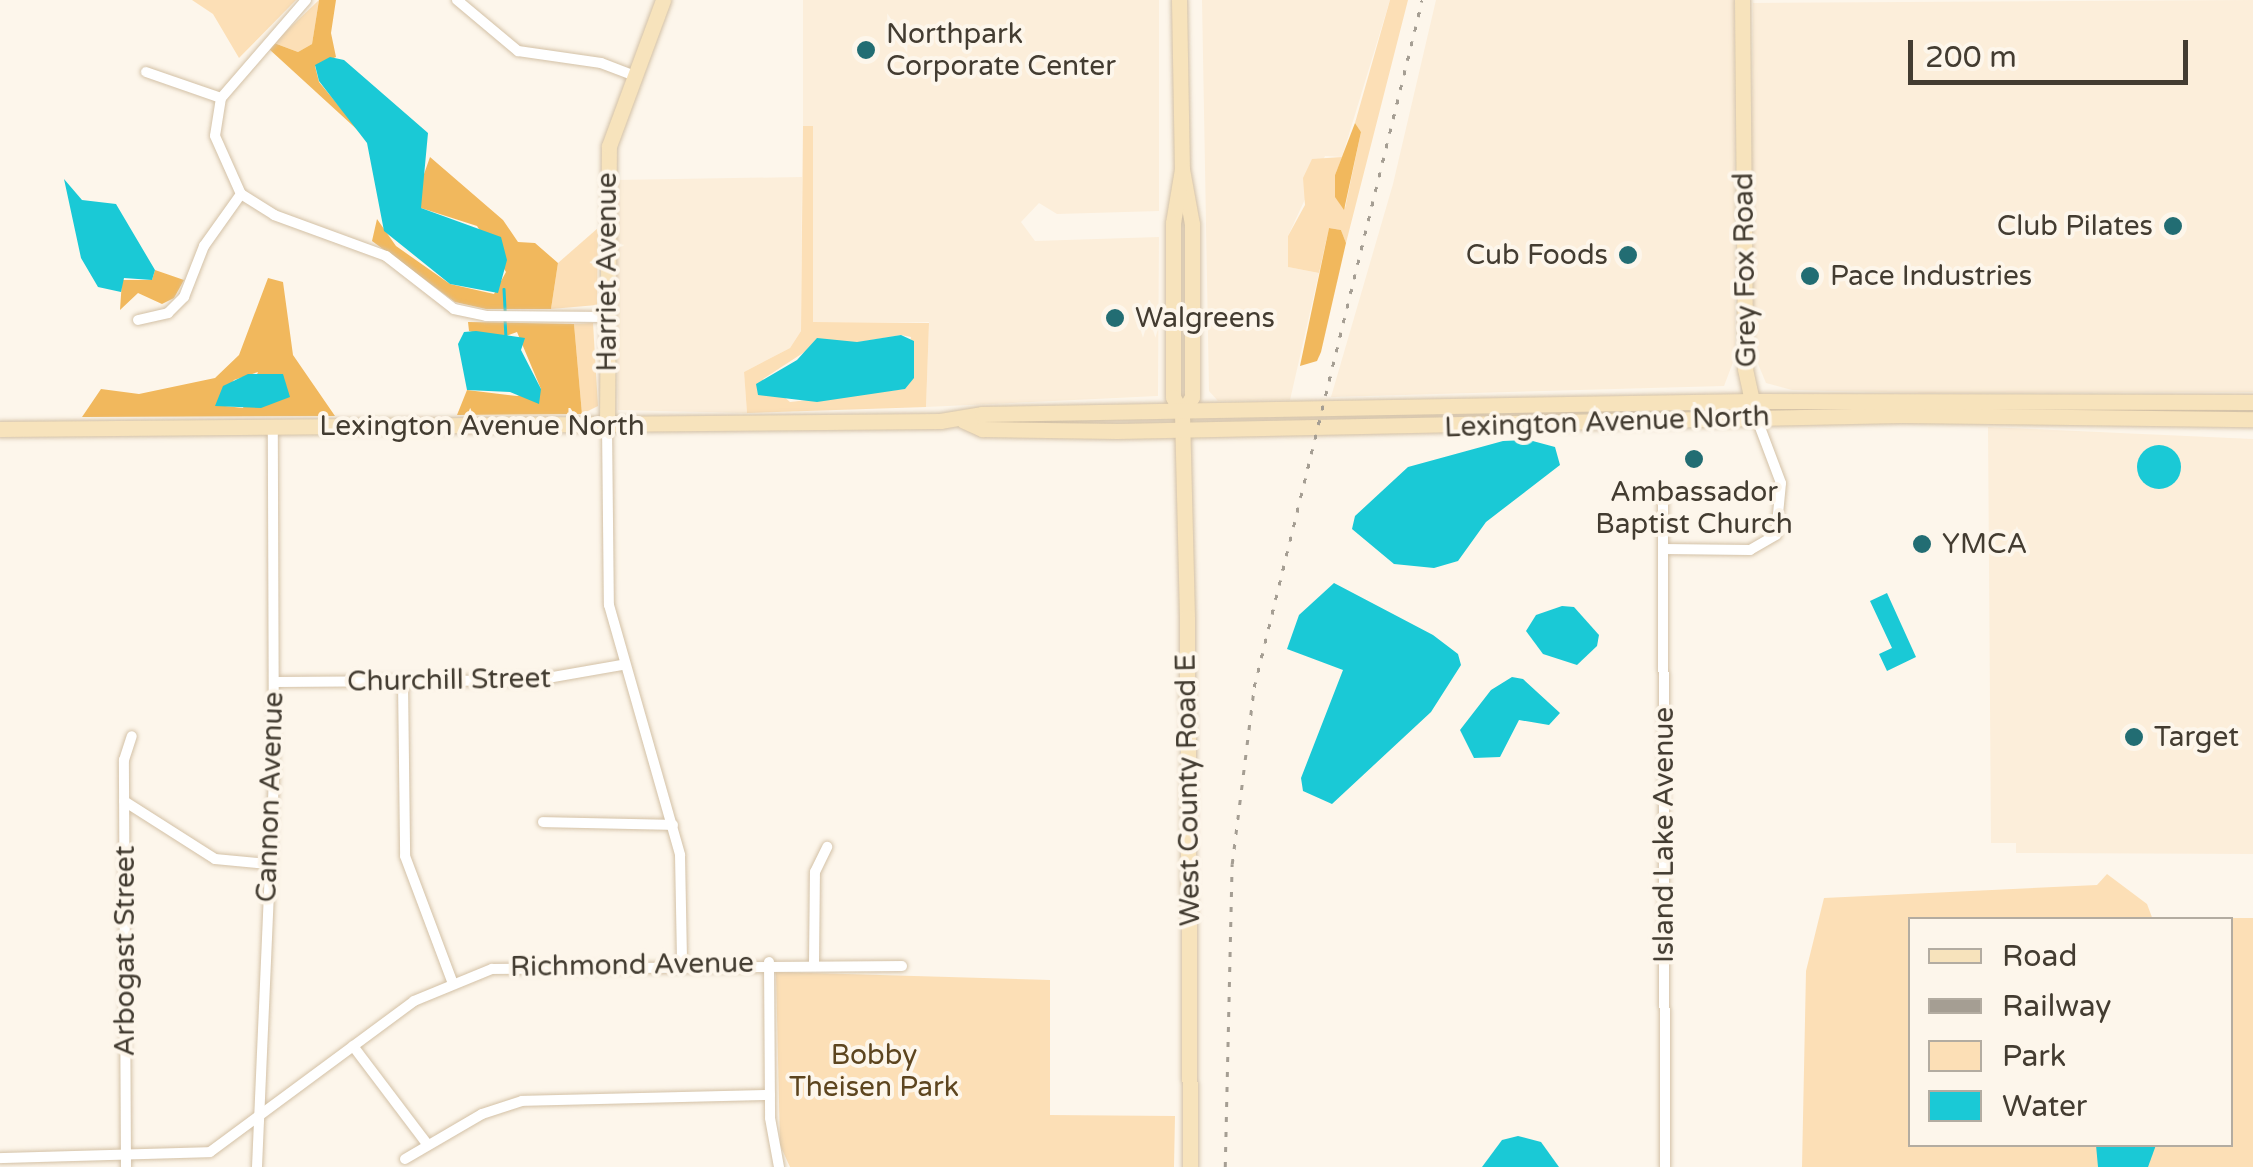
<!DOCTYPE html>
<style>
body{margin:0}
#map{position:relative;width:2253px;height:1167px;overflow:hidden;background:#fdf6eb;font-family:"Varela Round",sans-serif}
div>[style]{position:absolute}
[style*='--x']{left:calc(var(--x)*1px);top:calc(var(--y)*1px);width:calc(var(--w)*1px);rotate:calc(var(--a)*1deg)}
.built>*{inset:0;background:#fceeda}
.green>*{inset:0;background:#fcdfb6}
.forest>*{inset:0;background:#f1b85d}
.water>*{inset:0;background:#1ac9d6}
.round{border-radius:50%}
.stream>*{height:2.5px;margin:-1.25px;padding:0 1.25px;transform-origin:1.25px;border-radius:1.25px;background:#1ac9d6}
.roads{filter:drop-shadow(0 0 2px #d3c1a6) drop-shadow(0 0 2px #d3c1a6)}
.street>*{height:10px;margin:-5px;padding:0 5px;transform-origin:5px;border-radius:5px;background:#fff}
.secondary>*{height:15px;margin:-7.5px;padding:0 7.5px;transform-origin:7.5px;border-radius:7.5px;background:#f7e3bc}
.rail>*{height:2.5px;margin-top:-1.25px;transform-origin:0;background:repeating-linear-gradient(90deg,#a59e93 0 5px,transparent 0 15px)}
.dots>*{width:28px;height:28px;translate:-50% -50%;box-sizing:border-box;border:5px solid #fdf6eb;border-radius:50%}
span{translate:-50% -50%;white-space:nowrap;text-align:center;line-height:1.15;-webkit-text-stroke:8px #fdf6eb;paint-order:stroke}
.poi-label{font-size:28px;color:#433c31}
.left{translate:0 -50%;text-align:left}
.right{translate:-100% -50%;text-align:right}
.street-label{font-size:28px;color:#433c31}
.park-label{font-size:28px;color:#5d451f}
.legend{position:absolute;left:1908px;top:917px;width:325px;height:230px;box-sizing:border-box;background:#fdf6eb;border:2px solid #b3aca1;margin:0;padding:12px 18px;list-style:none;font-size:30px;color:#433c31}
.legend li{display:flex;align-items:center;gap:20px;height:50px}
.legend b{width:50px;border:2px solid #b3aca1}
.scale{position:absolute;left:1908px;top:40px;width:280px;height:45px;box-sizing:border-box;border:5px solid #433c31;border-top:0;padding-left:12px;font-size:30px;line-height:35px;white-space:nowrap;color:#433c31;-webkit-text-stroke:8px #fdf6eb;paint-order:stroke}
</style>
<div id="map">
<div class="built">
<i style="clip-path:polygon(803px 0,1159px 0,1159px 211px,1057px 214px,1039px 203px,1021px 222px,1035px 241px,1159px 237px,1158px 396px,926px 407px,929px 322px,812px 322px,813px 126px,803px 126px)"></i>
<i style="clip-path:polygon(1202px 0,1390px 0,1342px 157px,1325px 156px,1288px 236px,1288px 267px,1319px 273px,1290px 400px,1218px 401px,1209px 391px)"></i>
<i style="clip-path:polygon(1436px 0,1734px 0,1735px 357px,1724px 386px,1331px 397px,1393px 184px)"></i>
<i style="clip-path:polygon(2253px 0,2253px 392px,1930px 393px,1792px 390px,1766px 383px,1751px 347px,1753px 3px)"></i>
<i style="clip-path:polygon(802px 177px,801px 331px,790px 348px,744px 372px,747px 413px,618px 410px,615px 180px)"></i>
<i style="clip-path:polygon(1988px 427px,2253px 439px,2253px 854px,2016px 853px,2016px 843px,1991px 843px)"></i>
</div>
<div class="green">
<i style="clip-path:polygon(192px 0,296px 0,239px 58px,213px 14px)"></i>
<i style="clip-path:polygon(319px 0,312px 44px,298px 52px,274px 43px)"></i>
<i style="clip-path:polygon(1390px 0,1408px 0,1346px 243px,1341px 230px,1329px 228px,1319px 273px,1288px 267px,1288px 236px,1305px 205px,1303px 178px,1312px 159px,1342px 157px,1335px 175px,1345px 208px,1361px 132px,1355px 123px)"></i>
<i style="clip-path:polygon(evenodd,803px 126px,813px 126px,813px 322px,929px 323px,926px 407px,747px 413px,744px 372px,790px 348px,801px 331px,803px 126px,901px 335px,911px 337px,905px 389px,790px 402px,763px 379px,806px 351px,901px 335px)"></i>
<i style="clip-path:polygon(598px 228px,597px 305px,551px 309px,558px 263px)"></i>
<i style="clip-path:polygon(593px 323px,598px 406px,582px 414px,574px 324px)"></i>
<i style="clip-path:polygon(2107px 874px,2147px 904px,2153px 920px,1910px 920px,1910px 1144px,2230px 1144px,2230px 920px,2186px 918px,2253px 918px,2253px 1167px,1802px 1167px,1806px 971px,1824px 898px,2097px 885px)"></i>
<i style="clip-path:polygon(776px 972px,1050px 980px,1050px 1115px,1175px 1116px,1174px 1167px,790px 1167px,780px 1145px)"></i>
</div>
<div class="forest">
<i style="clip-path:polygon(319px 0,336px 0,331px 33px,336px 57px,315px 66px,319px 82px,363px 135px,269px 49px,274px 43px,298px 52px,312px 44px)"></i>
<i style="clip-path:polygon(1355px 123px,1361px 132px,1344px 210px,1335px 197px,1335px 175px)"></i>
<i style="clip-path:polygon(430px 157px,503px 220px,518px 242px,535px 243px,558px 263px,551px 309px,486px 309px,455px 302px,372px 241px,377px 219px,396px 246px,450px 284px,494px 294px,506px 272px,477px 226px,421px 208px,417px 194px)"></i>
<i style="clip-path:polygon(1329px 228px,1341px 230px,1346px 243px,1321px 352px,1317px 361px,1300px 366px)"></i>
<i style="clip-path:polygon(155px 270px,184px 280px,174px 298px,162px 304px,138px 293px,120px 310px,122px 280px,152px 280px)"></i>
<i style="clip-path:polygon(evenodd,268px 278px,283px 282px,293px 355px,335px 416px,82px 417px,101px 389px,139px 394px,215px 378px,239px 355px,268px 278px,258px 372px,243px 408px,216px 405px,234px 380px,258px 372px)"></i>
<i style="clip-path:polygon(468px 322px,574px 324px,582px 414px,457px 415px,467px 390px,517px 396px,541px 389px,517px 332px,497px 339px,469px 331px)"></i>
</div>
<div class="water">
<i style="clip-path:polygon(330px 57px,344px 60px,428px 133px,421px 208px,501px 237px,507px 260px,498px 293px,450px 284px,384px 231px,367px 143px,319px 81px,315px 65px)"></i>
<i style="clip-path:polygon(64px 179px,82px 200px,116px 204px,155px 270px,152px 280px,124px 278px,121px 292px,98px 287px,81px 258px)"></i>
<i style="clip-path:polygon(476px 331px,525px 338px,521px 350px,541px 389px,539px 404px,510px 392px,467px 390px,458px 344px,464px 332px)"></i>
<i style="clip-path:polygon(901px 335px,914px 341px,914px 378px,905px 389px,817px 402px,758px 395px,756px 384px,797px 360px,817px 338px,857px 342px)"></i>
<i style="clip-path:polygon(248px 374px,283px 374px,290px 397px,261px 408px,215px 406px,223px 386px)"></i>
<i style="clip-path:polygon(1529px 440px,1555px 447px,1560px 465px,1486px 522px,1458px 561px,1434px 568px,1394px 564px,1352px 529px,1355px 516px,1408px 467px,1503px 441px)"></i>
<i class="round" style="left:2137px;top:445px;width:44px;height:44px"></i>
<i style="clip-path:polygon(1334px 583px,1433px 635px,1458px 654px,1461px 665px,1431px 712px,1332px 804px,1303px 791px,1301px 778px,1343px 670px,1287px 649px,1299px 615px)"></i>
<i style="clip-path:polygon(1887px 593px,1916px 657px,1887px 671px,1879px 654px,1892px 648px,1870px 601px)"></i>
<i style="clip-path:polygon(1562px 606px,1574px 607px,1599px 635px,1597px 646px,1577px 665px,1543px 654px,1526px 631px,1536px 615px)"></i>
<i style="clip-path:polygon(1512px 677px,1523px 679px,1560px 713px,1549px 725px,1519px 720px,1500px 757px,1474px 758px,1460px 730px,1491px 690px)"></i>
<i style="clip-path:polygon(1518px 1136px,1541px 1142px,1559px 1167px,1482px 1167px,1502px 1140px)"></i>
<i style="clip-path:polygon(2096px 1145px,2096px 1144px,2156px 1145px,2148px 1167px,2098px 1167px)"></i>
</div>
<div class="stream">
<i style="--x:504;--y:289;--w:22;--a:87"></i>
<i style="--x:505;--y:319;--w:19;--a:87"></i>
</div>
<div class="roads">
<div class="street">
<i style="--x:306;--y:0;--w:130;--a:130.9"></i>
<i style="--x:221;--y:98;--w:38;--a:99"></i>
<i style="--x:215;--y:136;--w:64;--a:65.9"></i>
<i style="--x:241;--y:194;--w:39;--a:32"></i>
<i style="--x:274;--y:215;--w:119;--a:20.1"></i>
<i style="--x:386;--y:256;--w:86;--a:37.9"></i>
<i style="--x:454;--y:309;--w:33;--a:12"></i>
<i style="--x:486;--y:316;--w:121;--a:0.5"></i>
<i style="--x:457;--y:0;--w:80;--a:39.9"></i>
<i style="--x:518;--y:51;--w:84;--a:8.2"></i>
<i style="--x:601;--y:63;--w:34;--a:21"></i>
<i style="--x:146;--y:72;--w:79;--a:19.1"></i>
<i style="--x:138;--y:320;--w:31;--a:-13"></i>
<i style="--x:168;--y:313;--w:23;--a:-45"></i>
<i style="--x:184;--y:297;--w:55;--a:-68.6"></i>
<i style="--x:204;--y:246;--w:64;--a:-54.6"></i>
<i style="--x:607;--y:425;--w:180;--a:89.4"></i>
<i style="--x:609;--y:605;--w:260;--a:74.1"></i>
<i style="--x:680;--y:855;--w:108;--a:88.9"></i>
<i style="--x:1663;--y:502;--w:665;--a:89.83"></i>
<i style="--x:1663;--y:549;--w:87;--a:0.7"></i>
<i style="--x:1750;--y:550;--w:30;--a:-30"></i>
<i style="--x:1776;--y:535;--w:52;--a:-84.5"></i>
<i style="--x:1781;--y:483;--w:71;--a:-110.7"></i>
<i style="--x:403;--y:681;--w:175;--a:89.3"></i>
<i style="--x:405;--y:856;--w:134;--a:69.4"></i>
<i style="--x:275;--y:682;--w:261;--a:-0.4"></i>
<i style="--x:536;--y:680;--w:87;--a:-9.9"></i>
<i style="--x:124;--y:801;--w:108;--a:32.5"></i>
<i style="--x:215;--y:859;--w:53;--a:5.4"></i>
<i style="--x:543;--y:822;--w:130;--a:1.3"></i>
<i style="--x:769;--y:962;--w:156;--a:89.6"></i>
<i style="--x:770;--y:1118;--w:50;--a:79.6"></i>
<i style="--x:814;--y:963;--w:91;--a:-89.4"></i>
<i style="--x:815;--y:872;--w:28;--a:-64"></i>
<i style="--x:353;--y:1046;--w:124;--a:52.9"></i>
<i style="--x:0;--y:1158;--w:210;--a:-1.6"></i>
<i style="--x:210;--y:1152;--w:254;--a:-36.5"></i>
<i style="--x:414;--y:1001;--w:84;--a:-22.3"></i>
<i style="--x:492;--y:969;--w:410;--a:-0.4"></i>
<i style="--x:405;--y:1159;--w:89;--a:-30.3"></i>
<i style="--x:482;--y:1114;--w:42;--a:-18"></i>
<i style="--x:522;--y:1101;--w:248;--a:-1.4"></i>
<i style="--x:126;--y:1167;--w:407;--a:-90.3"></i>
<i style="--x:124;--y:760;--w:25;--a:-72"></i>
<i style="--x:257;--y:1167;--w:393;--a:-87.5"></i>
<i style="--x:274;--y:774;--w:346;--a:-90.2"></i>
</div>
<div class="secondary">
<i style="--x:1179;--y:0;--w:169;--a:89"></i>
<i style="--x:1182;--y:169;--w:56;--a:79.7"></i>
<i style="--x:1192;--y:224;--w:173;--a:90"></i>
<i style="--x:1192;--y:397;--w:19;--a:122"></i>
<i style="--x:1742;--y:0;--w:369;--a:89.5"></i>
<i style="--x:1745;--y:369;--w:42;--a:77.6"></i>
<i style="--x:1182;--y:169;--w:55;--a:99.5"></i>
<i style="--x:1173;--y:223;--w:174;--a:90"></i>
<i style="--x:1173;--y:397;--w:18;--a:61"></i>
<i style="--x:1182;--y:413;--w:204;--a:88.6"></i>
<i style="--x:1187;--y:617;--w:550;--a:89.69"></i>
<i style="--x:964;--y:421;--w:20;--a:24"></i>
<i style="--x:982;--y:429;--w:135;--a:0.8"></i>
<i style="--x:1117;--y:431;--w:785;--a:-1.17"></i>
<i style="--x:1902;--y:415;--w:351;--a:0.7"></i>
<i style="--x:607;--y:425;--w:279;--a:-89.6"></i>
<i style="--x:609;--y:146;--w:156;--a:-69.7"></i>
<i style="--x:0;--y:429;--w:940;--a:-0.49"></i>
<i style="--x:940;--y:421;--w:43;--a:-9.5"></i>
<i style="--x:982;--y:414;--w:770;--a:-0.97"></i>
<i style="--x:1752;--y:401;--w:501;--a:0.11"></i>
</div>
</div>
<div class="rail">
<i style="--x:1225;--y:1167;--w:303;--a:-88.7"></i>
<i style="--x:1232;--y:864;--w:178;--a:-82.9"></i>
<i style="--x:1254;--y:687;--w:707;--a:-76.26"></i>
</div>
<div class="dots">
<i style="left:866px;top:50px;background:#226d73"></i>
<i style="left:2173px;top:226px;background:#226d73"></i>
<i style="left:1628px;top:255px;background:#226d73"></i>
<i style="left:1810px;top:276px;background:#226d73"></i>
<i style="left:1115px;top:318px;background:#226d73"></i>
<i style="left:1694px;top:459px;background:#226d73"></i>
<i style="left:1922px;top:544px;background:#226d73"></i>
<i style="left:2134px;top:737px;background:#226d73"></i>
</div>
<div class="poi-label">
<span class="left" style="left:886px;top:50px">Northpark<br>Corporate Center</span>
<span class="right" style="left:2153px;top:226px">Club Pilates</span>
<span class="right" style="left:1608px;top:255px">Cub Foods</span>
<span class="left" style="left:1830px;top:276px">Pace Industries</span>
<span class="left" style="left:1135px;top:318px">Walgreens</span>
<span style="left:1694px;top:508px">Ambassador<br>Baptist Church</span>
<span class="left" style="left:1942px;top:544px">YMCA</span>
<span class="left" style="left:2154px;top:737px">Target</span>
</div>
<div class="street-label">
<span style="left:1745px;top:270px;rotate:-91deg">Grey Fox Road</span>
<span style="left:607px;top:272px;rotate:-90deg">Harriet Avenue</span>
<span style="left:1607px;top:422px;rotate:-2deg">Lexington Avenue North</span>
<span style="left:482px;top:426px">Lexington Avenue North</span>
<span style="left:449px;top:680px;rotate:-1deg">Churchill Street</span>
<span style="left:1188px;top:790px;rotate:-91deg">West County Road E</span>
<span style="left:270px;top:797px;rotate:-88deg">Cannon Avenue</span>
<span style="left:1664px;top:835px;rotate:-90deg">Island Lake Avenue</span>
<span style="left:125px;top:951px;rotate:-90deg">Arbogast Street</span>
<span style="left:632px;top:965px;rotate:-1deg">Richmond Avenue</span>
</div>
<div class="park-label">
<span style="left:874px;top:1071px">Bobby<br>Theisen Park</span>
</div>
<ul class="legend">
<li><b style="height:12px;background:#f7e3bc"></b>Road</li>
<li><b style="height:12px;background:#a59e93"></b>Railway</li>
<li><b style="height:28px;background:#fcdfb6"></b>Park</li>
<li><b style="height:28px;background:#1ac9d6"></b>Water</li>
</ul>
<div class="scale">200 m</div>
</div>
